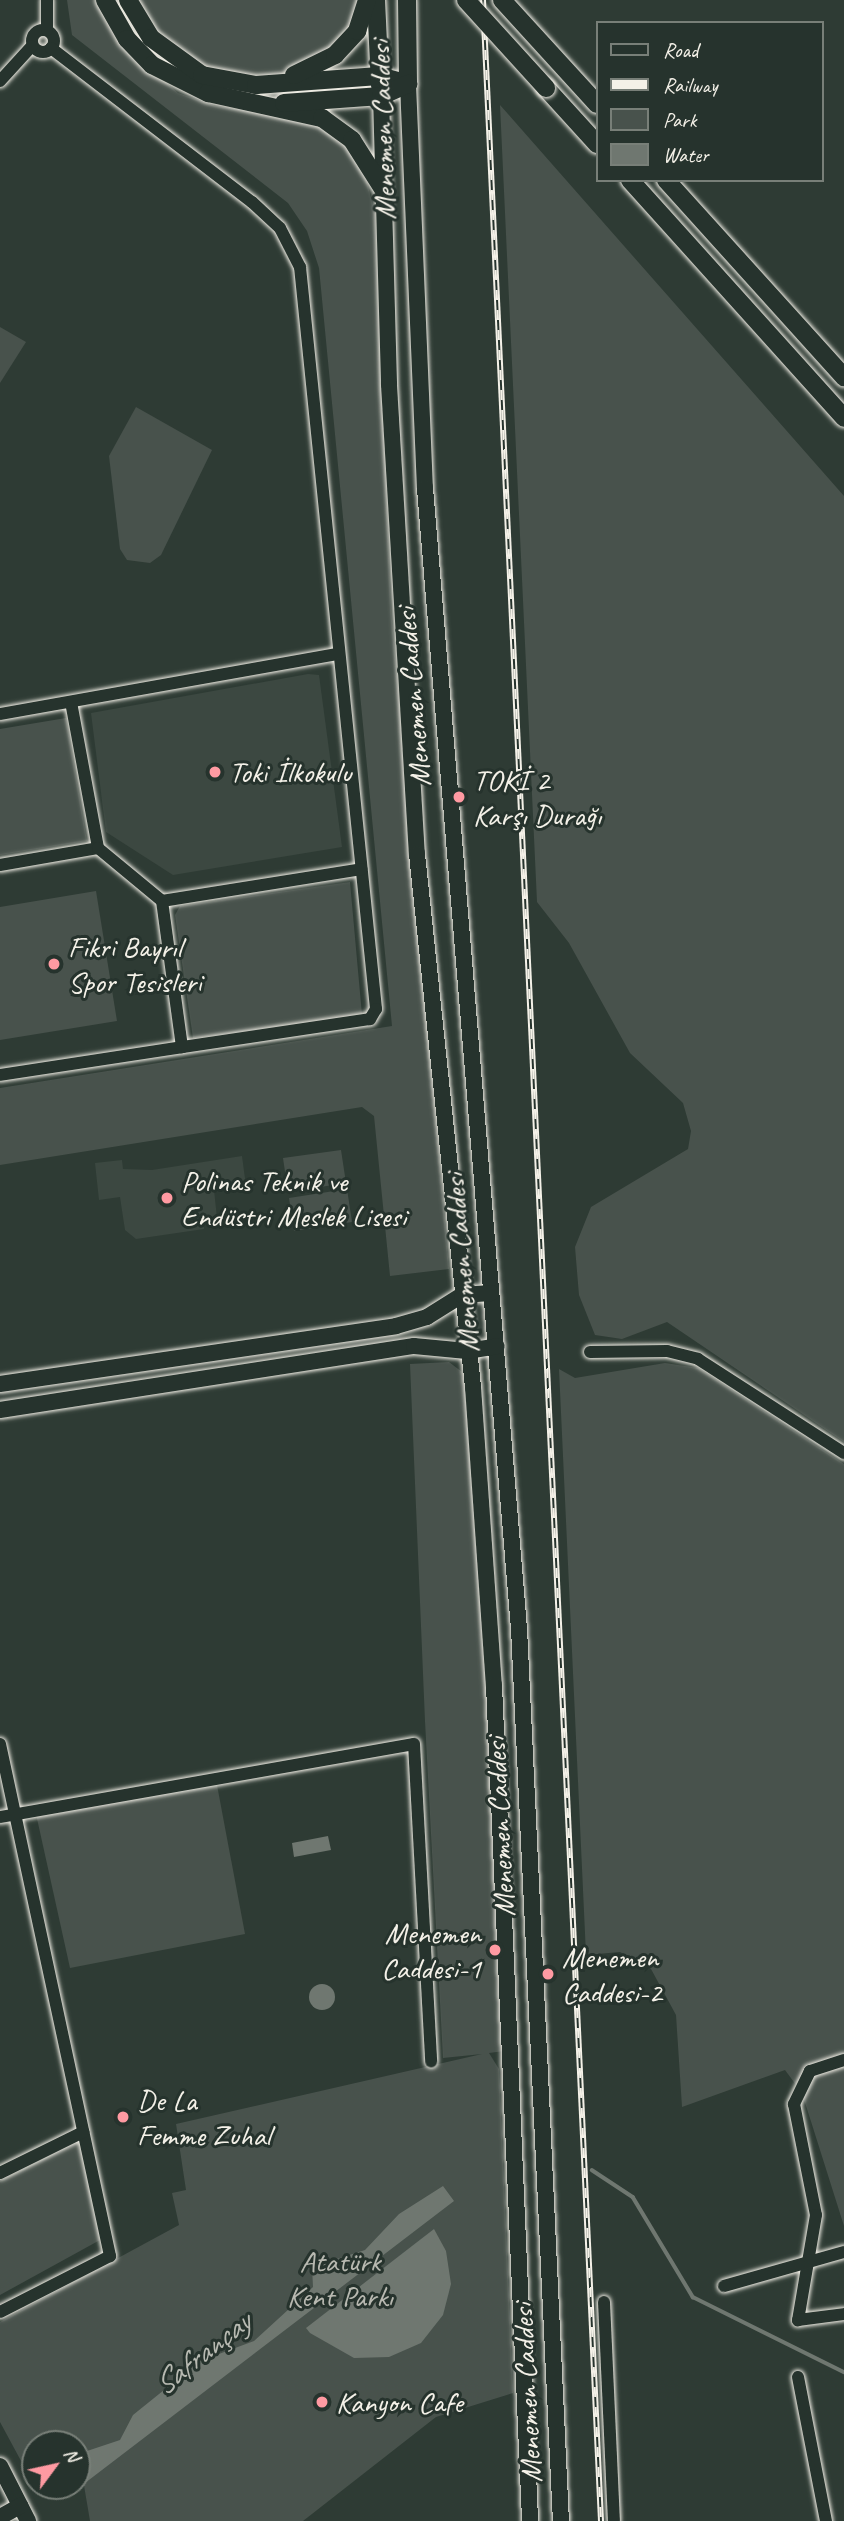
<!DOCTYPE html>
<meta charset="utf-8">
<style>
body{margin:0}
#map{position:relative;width:844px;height:2521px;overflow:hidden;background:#2e3b34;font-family:Caveat,sans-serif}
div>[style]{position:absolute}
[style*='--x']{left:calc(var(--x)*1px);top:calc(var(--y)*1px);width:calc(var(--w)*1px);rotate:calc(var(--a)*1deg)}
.built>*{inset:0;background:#3c4841}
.green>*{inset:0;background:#48524c}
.water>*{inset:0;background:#6f7770}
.round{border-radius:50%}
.stream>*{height:3.5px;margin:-1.75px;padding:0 1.75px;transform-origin:1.75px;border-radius:1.75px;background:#6f7770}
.roads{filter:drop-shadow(0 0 2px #f4f1e8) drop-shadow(0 0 2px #f4f1e8)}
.minor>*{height:12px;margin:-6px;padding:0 6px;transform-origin:6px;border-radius:6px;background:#26332d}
.minor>.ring{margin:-6px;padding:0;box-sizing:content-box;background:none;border:12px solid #26332d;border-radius:50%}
.major>*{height:16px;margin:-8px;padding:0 8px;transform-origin:8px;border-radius:8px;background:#26332d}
.highway>*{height:18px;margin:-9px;padding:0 9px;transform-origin:9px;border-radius:9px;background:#26332d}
.rail>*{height:6px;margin-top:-3px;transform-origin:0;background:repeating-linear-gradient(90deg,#26332d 0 10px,#f4f1e8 0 20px);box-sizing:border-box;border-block:2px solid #f4f1e8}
.bridges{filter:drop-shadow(0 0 2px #f4f1e8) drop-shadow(0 0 2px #f4f1e8)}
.highway-bridge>*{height:18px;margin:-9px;padding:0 9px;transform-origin:9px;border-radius:9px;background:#26332d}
.dots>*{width:19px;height:19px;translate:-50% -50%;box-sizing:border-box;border:4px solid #26332d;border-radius:50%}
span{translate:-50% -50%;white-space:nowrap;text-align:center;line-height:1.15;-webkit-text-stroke:6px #26332d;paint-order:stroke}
.street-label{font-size:30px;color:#f4f1e8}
.poi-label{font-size:30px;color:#f4f1e8}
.left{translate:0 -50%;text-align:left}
.right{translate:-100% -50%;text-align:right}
.park-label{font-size:30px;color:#b8b9b1}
.water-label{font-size:32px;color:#b8bab2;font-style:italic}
.legend{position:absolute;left:596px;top:21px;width:228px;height:161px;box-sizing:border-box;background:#26332d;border:2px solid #787f78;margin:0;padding:9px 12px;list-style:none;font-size:21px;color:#f4f1e8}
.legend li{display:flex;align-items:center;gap:14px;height:35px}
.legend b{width:35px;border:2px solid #787f78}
.north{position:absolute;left:21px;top:2430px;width:70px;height:70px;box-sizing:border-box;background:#26332d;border:2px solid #787f78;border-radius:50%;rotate:57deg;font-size:19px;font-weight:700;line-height:28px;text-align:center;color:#f4f1e8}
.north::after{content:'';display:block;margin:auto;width:24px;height:32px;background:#ff9aa2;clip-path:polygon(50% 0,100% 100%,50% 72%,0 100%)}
</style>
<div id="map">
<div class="built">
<i style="clip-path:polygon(308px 674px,319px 675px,342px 847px,173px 875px,106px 832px,91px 713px)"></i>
<i style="clip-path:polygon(242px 1156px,246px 1186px,214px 1190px,217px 1218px,203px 1219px,204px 1229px,136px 1239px,125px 1230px,120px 1197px,99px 1200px,95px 1163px,122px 1160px,123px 1169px,152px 1170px)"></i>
</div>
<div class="green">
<i style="clip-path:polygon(67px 0,95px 0,117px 40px,178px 93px,215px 106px,314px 119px,348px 147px,367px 182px,375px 214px,391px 610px,449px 1269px,390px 1276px,374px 1116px,362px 1107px,0 1165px,0 1088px,392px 1026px,319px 268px,307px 231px,288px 203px,72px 35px)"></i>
<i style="clip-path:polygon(128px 0,357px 0,357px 31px,335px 55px,256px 85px,175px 58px)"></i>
<i style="clip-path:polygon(500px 105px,844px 496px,844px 1442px,667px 1322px,622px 1339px,595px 1335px,579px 1295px,575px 1247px,591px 1207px,688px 1149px,691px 1131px,683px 1103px,630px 1053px,569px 943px,537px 902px)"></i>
<i style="clip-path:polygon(0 327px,26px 342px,0 383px)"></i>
<i style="clip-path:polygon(136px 407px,212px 450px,161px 555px,150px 563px,127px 560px,120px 549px,109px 456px)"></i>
<i style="clip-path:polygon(66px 718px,87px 841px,0 855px,0 729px)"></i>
<i style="clip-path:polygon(350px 882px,362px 1015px,193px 1038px,175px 915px,180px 906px)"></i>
<i style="clip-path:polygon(96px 891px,117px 1021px,0 1040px,0 907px)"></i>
<i style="clip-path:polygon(341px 1150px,346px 1183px,288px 1192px,283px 1158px)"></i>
<i style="clip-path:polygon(347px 1189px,352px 1222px,294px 1231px,289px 1198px)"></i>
<i style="clip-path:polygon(449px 1362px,466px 1375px,511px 2050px,489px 2053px,499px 2069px,513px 2393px,436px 2417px,303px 2521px,90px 2521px,77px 2444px,35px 2444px,35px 2471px,27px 2472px,0 2422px,0 2322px,179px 2225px,172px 2193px,186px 2190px,176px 2124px,482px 2054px,443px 2058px,425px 1721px,410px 1364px)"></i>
<i style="clip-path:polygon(665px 1363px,698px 1368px,844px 1464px,844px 2226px,802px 2093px,785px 2070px,682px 2107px,676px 2015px,651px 1969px,620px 1952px,586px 1955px,559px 1369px,575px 1378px)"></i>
<i style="clip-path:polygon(217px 1785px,245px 1934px,70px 1968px,36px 1814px)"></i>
<i style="clip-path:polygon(77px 2142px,84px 2143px,100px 2240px,0 2295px,0 2181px)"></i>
</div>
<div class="water">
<i style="clip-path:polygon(328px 1836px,331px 1850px,294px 1857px,292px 1843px)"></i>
<i class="round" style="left:309px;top:1984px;width:26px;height:26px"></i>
<i style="clip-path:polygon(443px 2186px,454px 2201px,85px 2483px,81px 2453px,120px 2440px,133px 2415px,200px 2361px,254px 2341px,313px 2287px,312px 2267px,365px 2250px,399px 2214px)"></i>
<i style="clip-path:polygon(434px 2229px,446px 2251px,451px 2284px,443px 2315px,421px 2343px,389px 2357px,354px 2358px,310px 2333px,306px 2328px)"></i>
</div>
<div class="stream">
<i style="--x:592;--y:2170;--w:49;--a:33.4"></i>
<i style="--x:633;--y:2197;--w:117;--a:59"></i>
<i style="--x:693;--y:2297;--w:169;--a:26.4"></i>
</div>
<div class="roads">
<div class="minor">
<i class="ring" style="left:32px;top:30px;width:10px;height:10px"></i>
<i style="--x:47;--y:30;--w:30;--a:-90"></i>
<i style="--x:51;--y:48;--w:253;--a:37.5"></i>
<i style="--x:252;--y:202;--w:38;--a:43"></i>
<i style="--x:280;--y:228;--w:44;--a:62.9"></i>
<i style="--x:300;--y:267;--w:746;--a:84.15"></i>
<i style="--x:376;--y:1009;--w:12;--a:121"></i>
<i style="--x:370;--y:1019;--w:190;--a:171.5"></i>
<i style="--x:0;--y:81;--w:47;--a:-47.6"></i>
<i style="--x:71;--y:702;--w:148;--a:79.5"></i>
<i style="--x:0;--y:714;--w:342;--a:-10.1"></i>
<i style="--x:0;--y:865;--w:99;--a:-9.8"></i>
<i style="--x:98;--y:848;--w:83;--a:39.6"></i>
<i style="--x:162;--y:901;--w:202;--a:-9.1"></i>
<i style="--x:0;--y:1075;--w:184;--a:-8.7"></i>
<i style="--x:182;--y:1047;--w:147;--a:-97.8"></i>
<i style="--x:590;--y:1352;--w:77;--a:-0.7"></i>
<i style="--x:667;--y:1351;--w:32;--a:14"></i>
<i style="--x:698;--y:1359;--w:174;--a:32.8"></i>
<i style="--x:0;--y:1744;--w:524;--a:77.87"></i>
<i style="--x:110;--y:2256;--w:123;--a:153"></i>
<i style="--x:0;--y:1817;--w:420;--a:-10"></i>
<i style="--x:414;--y:1744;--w:318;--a:86.9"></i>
<i style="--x:844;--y:2060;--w:36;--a:162"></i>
<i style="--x:810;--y:2071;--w:37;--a:116"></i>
<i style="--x:794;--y:2104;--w:113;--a:78.8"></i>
<i style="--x:816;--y:2215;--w:107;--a:99.7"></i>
<i style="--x:798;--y:2320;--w:46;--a:-7.4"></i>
<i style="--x:0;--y:2173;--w:93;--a:-26.3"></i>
<i style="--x:724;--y:2286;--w:125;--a:-15.8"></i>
<i style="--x:604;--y:2302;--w:219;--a:87.4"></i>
<i style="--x:798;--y:2377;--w:147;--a:79"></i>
</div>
<div class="major">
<i style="--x:408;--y:84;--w:404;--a:87.6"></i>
<i style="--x:425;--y:488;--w:1144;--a:85.29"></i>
<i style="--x:519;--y:1628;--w:894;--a:87.31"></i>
<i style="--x:381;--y:96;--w:289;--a:88.4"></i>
<i style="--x:389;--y:385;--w:470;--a:86.6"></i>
<i style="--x:417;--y:854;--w:536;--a:84"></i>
<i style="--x:473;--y:1387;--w:299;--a:86"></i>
<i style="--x:494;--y:1685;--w:837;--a:87.53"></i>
<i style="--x:0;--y:1384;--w:400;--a:-8.3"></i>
<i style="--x:396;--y:1326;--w:32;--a:-16"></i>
<i style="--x:427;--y:1317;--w:41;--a:-32.2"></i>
<i style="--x:462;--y:1295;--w:29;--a:-4"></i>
<i style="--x:0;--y:1410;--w:419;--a:-8.8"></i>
<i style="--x:414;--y:1346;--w:53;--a:5.4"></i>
<i style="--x:467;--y:1351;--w:30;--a:-9"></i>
<i style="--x:0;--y:2466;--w:62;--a:63"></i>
<i style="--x:2;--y:2516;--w:21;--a:-29"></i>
</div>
<div class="highway">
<i style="--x:105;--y:0;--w:45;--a:60.6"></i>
<i style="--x:127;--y:39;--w:36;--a:46"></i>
<i style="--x:152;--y:65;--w:63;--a:26.6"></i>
<i style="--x:208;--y:93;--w:117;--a:12.4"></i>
<i style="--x:322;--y:118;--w:37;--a:36"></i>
<i style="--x:352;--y:140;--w:58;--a:57.7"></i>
<i style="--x:128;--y:0;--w:44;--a:58.8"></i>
<i style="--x:151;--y:38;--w:63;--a:36"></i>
<i style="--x:202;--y:75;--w:55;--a:10.5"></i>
<i style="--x:256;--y:85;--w:123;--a:-4.2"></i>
<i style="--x:379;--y:76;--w:30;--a:15"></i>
<i style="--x:376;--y:0;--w:86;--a:87.3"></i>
<i style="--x:407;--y:0;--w:84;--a:89.3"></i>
<i style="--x:502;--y:0;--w:141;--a:47.6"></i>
<i style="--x:294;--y:75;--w:46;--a:-26"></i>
<i style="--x:335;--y:55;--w:33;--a:-47"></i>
<i style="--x:357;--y:31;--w:33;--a:-72"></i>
<i style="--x:546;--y:88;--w:76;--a:47.7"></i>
<i style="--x:284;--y:103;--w:97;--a:-4.1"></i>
<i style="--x:381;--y:96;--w:30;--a:-24"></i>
<i style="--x:630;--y:180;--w:320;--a:48"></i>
<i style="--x:666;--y:180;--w:266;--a:47.9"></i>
</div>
</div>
<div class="rail">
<i style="--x:483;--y:0;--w:2524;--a:87.32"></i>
</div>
<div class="bridges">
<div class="highway-bridge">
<i style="--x:466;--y:0;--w:119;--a:47.7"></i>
</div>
</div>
<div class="dots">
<i style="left:215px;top:772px;background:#ff9aa2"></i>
<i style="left:459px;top:797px;background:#ff9aa2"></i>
<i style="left:54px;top:964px;background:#ff9aa2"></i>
<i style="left:167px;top:1198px;background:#ff9aa2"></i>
<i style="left:495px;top:1950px;background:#ff9aa2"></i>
<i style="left:548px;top:1974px;background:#ff9aa2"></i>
<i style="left:123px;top:2117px;background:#ff9aa2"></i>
<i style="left:322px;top:2402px;background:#ff9aa2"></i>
</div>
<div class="street-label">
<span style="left:382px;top:130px;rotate:-92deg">Menemen Caddesi</span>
<span style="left:413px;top:697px;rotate:-95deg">Menemen Caddesi</span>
<span style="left:461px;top:1263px;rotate:-95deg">Menemen Caddesi</span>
<span style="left:500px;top:1827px;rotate:-93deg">Menemen Caddesi</span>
<span style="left:527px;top:2393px;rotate:-93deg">Menemen Caddesi</span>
</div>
<div class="poi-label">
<span class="left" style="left:229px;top:772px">Toki İlkokulu</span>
<span class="left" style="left:473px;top:797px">TOKİ 2<br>Karşı Durağı</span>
<span class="left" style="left:68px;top:964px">Fikri Bayrıl<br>Spor Tesisleri</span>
<span class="left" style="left:181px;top:1198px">Polinas Teknik ve<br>Endüstri Meslek Lisesi</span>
<span class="right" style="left:481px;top:1950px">Menemen<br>Caddesi-1</span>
<span class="left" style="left:562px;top:1974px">Menemen<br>Caddesi-2</span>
<span class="left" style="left:137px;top:2117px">De La<br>Femme Zuhal</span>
<span class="left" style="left:336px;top:2402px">Kanyon Cafe</span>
</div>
<div class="park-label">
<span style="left:340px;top:2278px">Atatürk<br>Kent Parkı</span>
</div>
<div class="water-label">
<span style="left:202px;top:2354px;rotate:-38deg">Safrançay</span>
</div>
<ul class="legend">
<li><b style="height:9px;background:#26332d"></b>Road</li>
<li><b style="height:9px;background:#f4f1e8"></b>Railway</li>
<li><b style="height:19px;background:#48524c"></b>Park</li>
<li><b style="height:19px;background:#6f7770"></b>Water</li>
</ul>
<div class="north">N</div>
</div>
